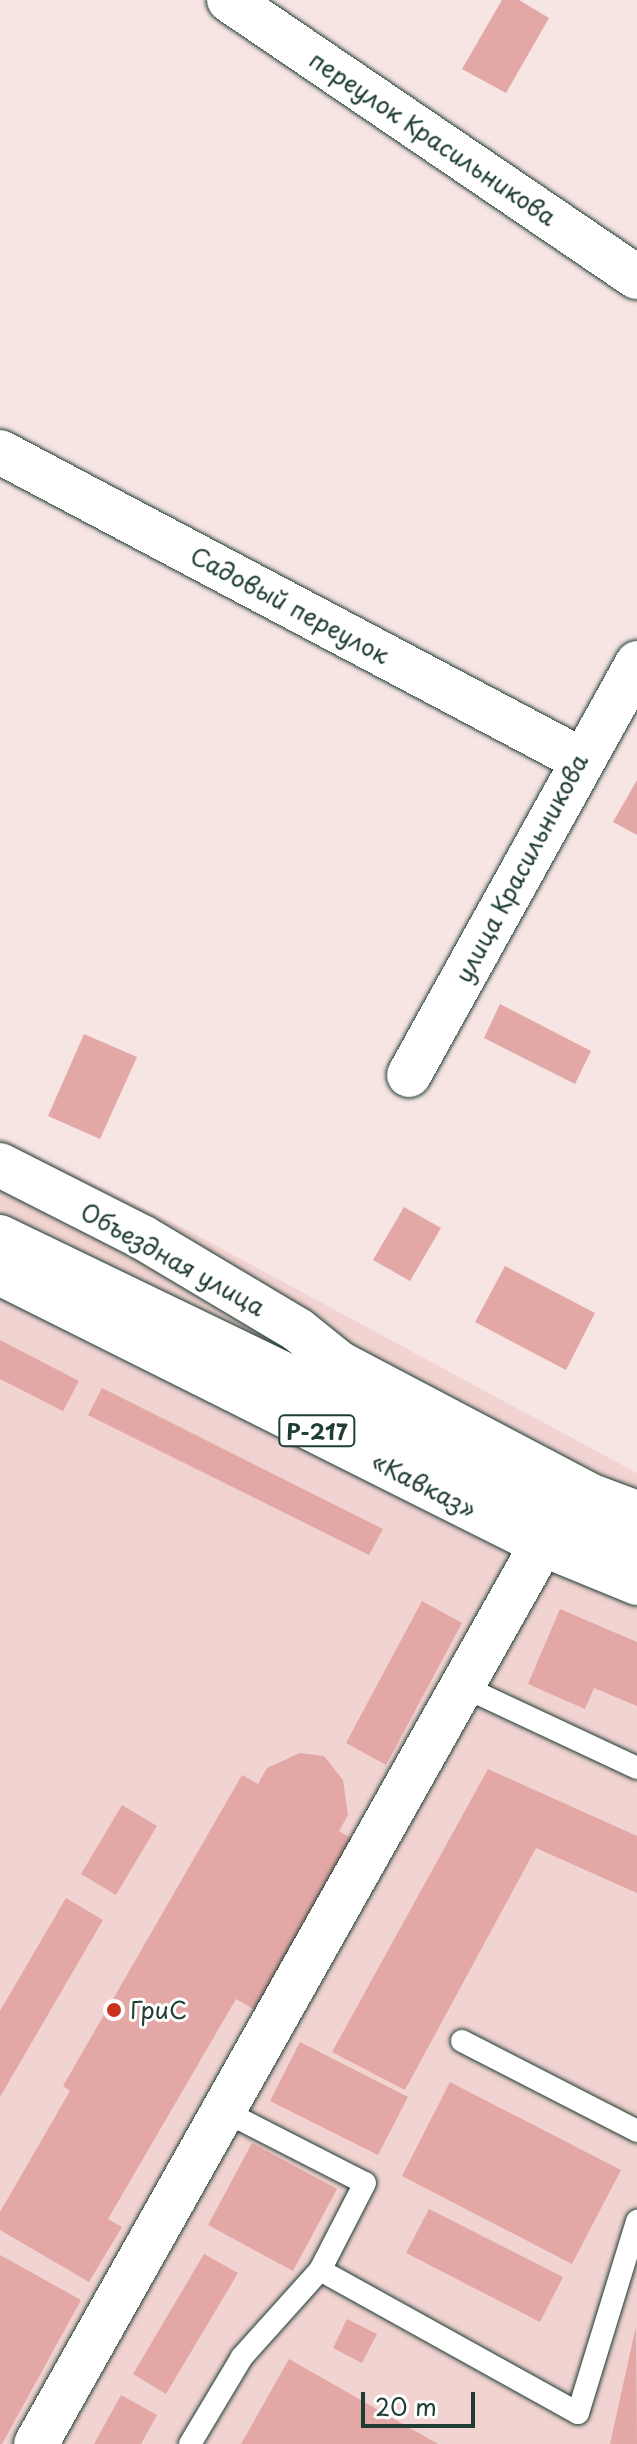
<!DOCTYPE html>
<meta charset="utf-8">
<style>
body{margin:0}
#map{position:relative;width:637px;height:2444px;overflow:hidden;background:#f7e5e4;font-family:"Playpen Sans",sans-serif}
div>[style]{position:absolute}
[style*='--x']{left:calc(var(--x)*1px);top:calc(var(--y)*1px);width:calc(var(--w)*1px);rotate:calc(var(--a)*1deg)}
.built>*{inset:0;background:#f1d3d1}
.building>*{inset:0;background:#e3a8a6}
.roads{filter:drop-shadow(0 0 2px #1f3d34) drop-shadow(0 0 2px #1f3d34)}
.service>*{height:22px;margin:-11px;padding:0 11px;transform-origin:11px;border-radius:11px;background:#fff}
.minor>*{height:44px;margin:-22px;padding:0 22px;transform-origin:22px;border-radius:22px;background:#fff}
.tertiary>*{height:44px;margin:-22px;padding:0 22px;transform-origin:22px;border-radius:22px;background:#fff}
.primary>*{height:44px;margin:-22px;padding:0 22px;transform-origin:22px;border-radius:22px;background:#fff}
.dots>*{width:22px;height:22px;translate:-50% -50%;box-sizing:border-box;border:4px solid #fff;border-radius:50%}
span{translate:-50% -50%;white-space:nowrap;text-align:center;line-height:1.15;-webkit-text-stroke:6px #fff;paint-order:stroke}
.shield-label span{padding:2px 6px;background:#fff;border:2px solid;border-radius:6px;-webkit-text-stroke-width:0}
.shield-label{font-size:22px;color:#1f3d34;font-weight:700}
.street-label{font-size:24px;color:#1f3d34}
.poi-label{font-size:24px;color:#1f3d34}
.left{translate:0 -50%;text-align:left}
.scale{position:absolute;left:361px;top:2392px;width:114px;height:36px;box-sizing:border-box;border:4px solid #1f3d34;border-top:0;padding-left:10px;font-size:24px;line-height:28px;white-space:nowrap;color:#1f3d34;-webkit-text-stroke:6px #fff;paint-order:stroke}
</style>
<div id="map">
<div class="built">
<i style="clip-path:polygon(0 1137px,185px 1229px,637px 1473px,637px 2444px,0 2444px)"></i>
</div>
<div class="building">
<i style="clip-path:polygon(502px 0,519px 0,549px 18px,506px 93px,462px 69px)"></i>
<i style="clip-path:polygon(637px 780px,637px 835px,613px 822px)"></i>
<i style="clip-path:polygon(500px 1004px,591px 1051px,575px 1084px,484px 1038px)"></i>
<i style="clip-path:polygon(84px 1034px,137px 1057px,100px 1139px,48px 1116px)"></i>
<i style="clip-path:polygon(404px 1207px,441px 1228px,410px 1281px,373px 1260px)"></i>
<i style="clip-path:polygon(505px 1266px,595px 1313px,566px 1370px,475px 1322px)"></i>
<i style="clip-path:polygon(0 1340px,79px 1381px,63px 1411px,0 1379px)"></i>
<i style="clip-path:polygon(102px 1388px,383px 1529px,369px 1555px,88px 1415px)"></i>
<i style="clip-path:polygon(422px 1601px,462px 1623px,386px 1765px,346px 1743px)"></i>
<i style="clip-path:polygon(560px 1609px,637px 1642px,637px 1706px,594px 1688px,585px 1709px,528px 1684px)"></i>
<i style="clip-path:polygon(300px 1753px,324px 1756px,343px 1780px,348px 1815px,339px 1831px,354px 1840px,255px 2010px,236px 1999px,108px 2219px,122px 2227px,89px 2282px,0 2230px,0 2212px,70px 2091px,63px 2086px,242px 1775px,258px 1784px,267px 1768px)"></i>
<i style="clip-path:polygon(488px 1769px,637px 1836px,637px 1893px,536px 1848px,405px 2090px,332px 2052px)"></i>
<i style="clip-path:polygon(122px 1805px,157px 1826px,116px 1895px,81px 1874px)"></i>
<i style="clip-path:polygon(66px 1898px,103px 1920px,0 2097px,0 2011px)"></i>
<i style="clip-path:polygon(300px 2042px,408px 2097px,378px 2155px,270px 2101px)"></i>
<i style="clip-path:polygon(450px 2082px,621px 2170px,572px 2264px,402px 2176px)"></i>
<i style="clip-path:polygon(252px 2143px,337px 2189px,293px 2271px,208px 2225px)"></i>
<i style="clip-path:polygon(429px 2209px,563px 2277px,540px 2322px,406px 2253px)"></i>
<i style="clip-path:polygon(204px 2254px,238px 2273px,166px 2394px,133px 2374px)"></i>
<i style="clip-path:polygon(0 2255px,81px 2300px,2px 2444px,0 2444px)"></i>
<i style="clip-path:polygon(347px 2319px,377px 2334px,362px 2363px,333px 2348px)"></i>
<i style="clip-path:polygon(636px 2326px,637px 2444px,610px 2444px)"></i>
<i style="clip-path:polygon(289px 2359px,438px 2444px,241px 2444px)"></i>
<i style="clip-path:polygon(121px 2395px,157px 2415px,141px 2444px,94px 2444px)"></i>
</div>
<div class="roads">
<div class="service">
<i style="--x:462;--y:1686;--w:193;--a:25.1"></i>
<i style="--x:462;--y:2041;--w:197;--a:27.2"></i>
<i style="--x:224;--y:2111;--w:158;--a:27.1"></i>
<i style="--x:365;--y:2183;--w:98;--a:117.3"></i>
<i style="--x:320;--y:2270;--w:295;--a:29"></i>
<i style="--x:578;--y:2413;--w:201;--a:-72.9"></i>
<i style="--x:190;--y:2444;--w:101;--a:-59.1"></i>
<i style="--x:242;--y:2357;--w:117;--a:-48.1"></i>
</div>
<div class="minor">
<i style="--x:229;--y:0;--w:493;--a:34.2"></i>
<i style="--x:0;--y:452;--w:656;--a:27.89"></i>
<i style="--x:409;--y:1075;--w:471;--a:-61"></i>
<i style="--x:0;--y:1165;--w:159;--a:26.9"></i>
<i style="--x:142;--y:1237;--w:182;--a:30.8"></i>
<i style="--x:298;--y:1330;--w:53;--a:38.8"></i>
<i style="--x:339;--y:1363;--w:39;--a:89"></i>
<i style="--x:339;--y:1363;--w:283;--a:27.8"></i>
<i style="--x:589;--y:1495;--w:51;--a:20.6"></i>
</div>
<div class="tertiary">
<i style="--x:36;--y:2444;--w:1069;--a:-60.65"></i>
</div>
<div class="primary">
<i style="--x:0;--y:1237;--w:708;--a:25.8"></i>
<i style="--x:0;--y:1273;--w:606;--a:26.57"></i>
<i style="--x:542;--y:1544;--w:103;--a:22.3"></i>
</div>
</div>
<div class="dots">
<i style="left:114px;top:2010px;background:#c8321e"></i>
</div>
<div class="shield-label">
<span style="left:317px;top:1431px">Р-217</span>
</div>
<div class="street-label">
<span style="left:433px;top:138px;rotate:34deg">переулок Красильникова</span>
<span style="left:290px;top:605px;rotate:28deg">Садовый переулок</span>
<span style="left:521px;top:868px;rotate:-62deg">улица Красильникова</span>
<span style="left:173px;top:1259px;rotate:29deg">Объездная улица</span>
<span style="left:424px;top:1485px;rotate:27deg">«Кавказ»</span>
</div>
<div class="poi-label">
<span class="left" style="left:130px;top:2010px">ГриС</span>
</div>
<div class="scale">20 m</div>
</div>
